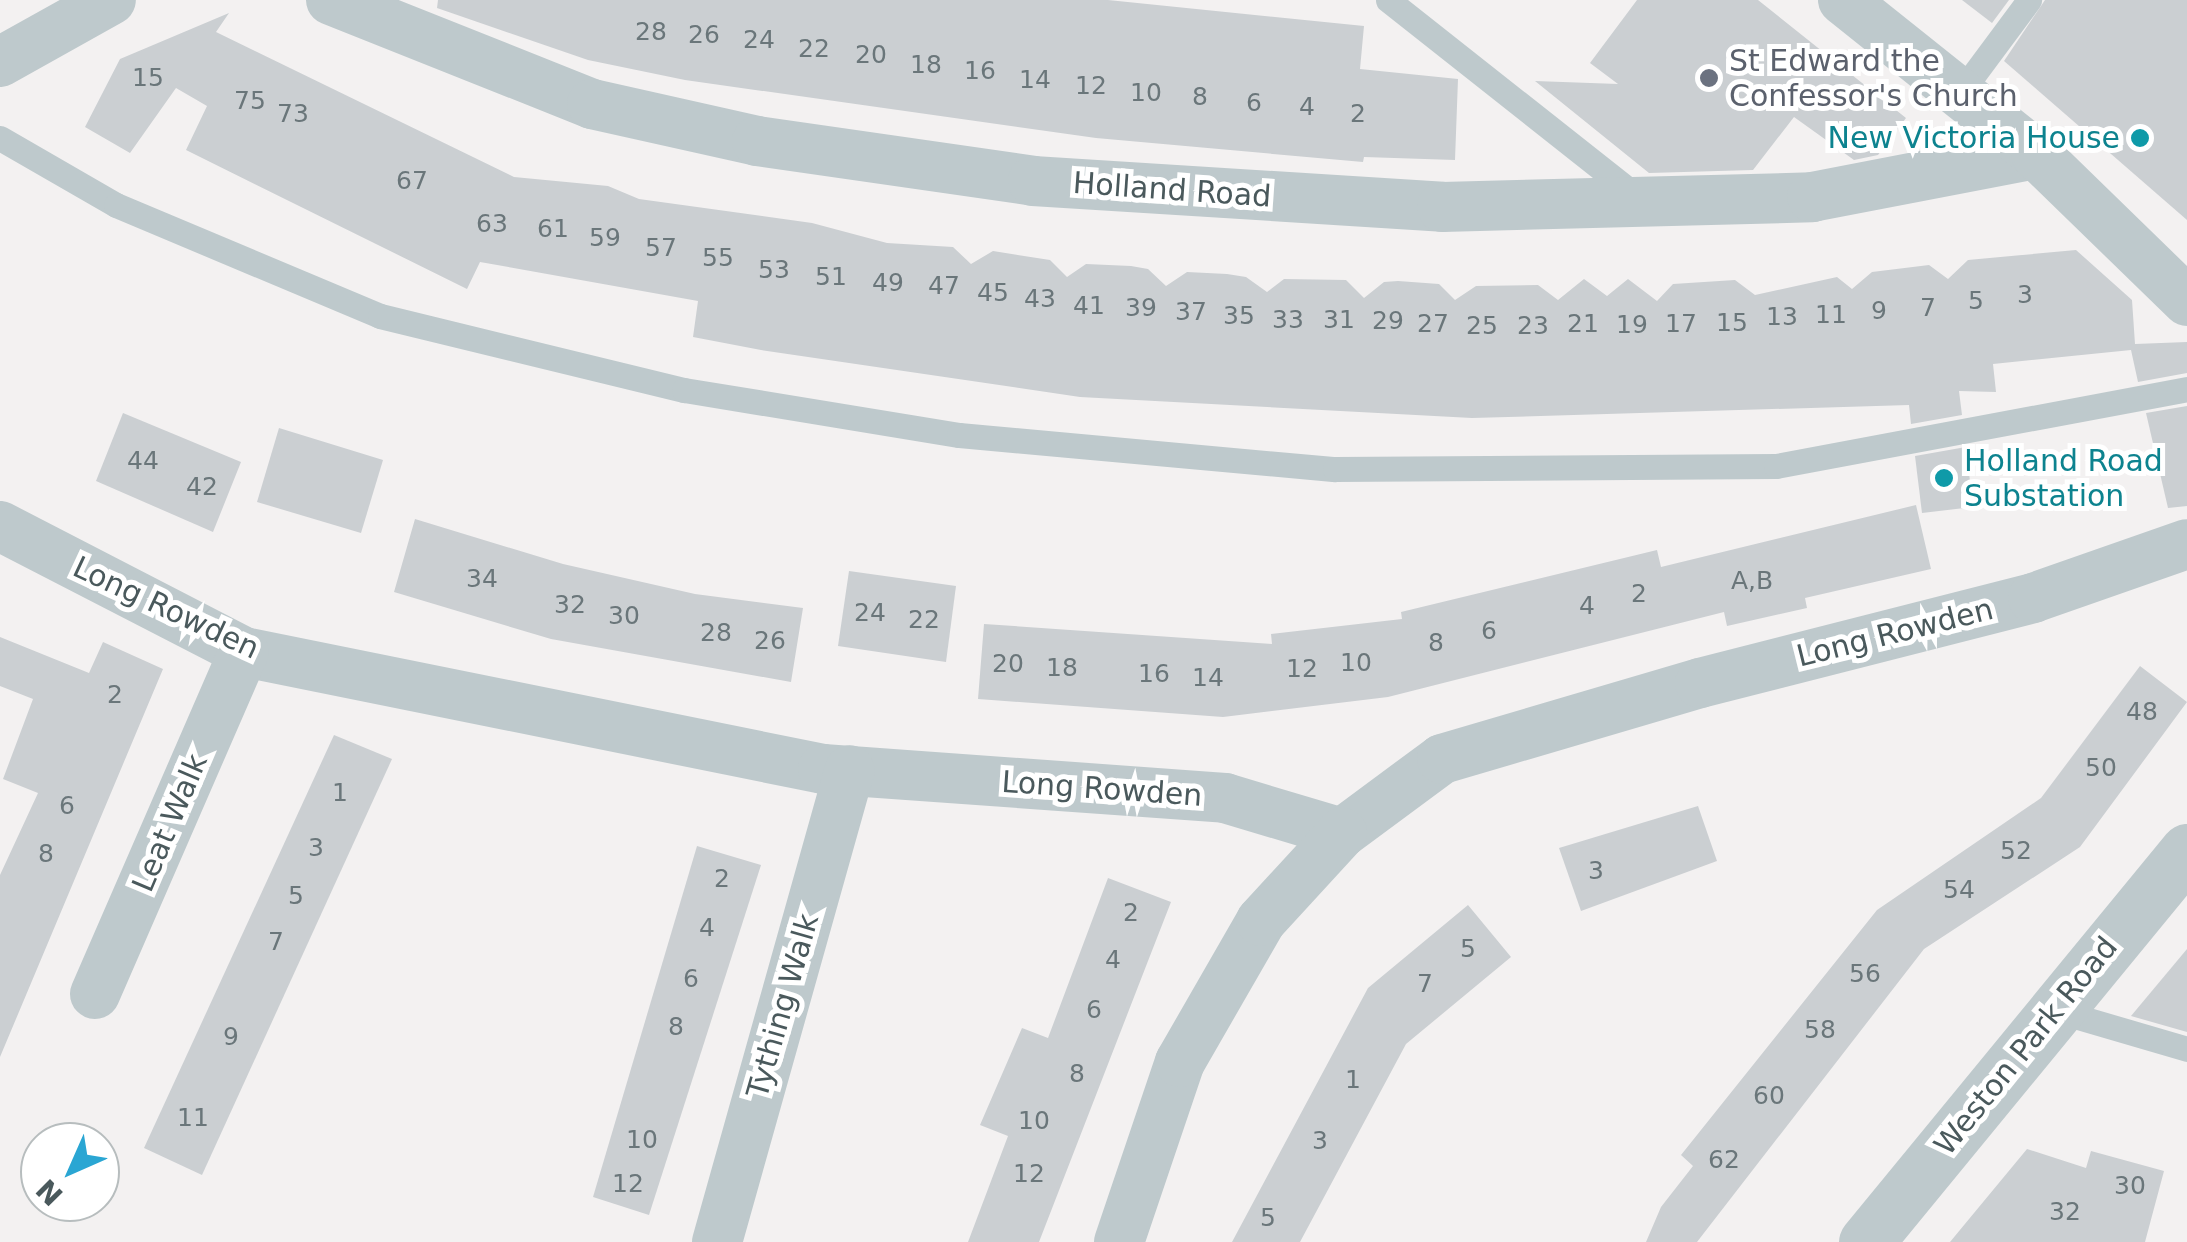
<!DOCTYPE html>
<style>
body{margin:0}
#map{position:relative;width:2187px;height:1242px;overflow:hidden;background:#f3f1f1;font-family:"DejaVu Sans",sans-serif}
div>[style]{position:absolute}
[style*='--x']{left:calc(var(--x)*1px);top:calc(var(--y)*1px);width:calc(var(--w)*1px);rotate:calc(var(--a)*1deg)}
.building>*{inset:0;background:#cbcfd2}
.service>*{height:25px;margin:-12.5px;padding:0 12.5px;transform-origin:12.5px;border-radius:12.5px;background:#bec9cc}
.minor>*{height:50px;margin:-25px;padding:0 25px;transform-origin:25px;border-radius:25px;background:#bec9cc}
.tertiary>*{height:55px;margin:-27.5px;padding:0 27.5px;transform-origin:27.5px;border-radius:27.5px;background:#bec9cc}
.dots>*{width:28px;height:28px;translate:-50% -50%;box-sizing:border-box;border:5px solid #fff;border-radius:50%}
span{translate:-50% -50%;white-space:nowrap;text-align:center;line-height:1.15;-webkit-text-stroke:10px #fff;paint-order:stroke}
.number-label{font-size:25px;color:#6a767a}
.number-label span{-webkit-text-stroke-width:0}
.worship-label{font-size:30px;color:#5b616d}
.left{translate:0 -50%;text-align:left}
.culture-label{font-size:30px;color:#0d838f}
.right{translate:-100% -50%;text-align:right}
.street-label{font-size:30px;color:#4a595c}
.north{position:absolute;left:20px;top:1122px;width:100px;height:100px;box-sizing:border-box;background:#fff;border:2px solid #b7bdbe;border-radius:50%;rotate:225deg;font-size:28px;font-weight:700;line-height:40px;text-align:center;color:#4a595c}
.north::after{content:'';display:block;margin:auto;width:35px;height:45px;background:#2aa6d3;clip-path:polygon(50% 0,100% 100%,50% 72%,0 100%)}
</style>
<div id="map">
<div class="building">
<i style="clip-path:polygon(438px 0,1108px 0,1364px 26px,1360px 69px,1458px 79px,1455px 160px,1364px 157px,1363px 162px,1096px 138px,685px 80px,588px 60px,437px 8px)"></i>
<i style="clip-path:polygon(1637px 0,1758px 0,1906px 118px,1878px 155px,1854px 160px,1794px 117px,1753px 170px,1649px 173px,1535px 81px,1618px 84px,1590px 63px)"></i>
<i style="clip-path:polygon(1962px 0,2009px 0,1992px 23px)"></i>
<i style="clip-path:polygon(2045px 0,2187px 0,2187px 220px,2004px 61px)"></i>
<i style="clip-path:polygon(229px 13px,216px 32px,514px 177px,608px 186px,639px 199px,812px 223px,887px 243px,953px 247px,971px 264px,993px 251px,1050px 260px,1067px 277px,1086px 264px,1131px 266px,1148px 269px,1166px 286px,1187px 272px,1227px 274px,1246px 277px,1267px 292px,1284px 279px,1346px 280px,1364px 298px,1384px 282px,1398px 281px,1439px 284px,1455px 300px,1476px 286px,1538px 285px,1558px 300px,1584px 279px,1607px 296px,1628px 279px,1657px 301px,1673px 284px,1735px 280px,1755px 295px,1837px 277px,1852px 289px,1872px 272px,1929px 265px,1948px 279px,1968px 260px,2076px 250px,2132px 300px,2135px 344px,2187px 342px,2187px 373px,2138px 382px,2131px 350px,1993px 364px,1996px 392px,1959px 391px,1962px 415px,1911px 424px,1909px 405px,1472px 418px,1080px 397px,761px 350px,693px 337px,698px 301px,480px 262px,467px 289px,186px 150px,207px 106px,176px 88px,130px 153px,85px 127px,120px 59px)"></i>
<i style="clip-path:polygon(2187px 406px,2187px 506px,2168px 508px,2146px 413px)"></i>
<i style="clip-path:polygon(123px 413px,241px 462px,213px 532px,96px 481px)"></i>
<i style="clip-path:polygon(279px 428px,383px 460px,361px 533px,257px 502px)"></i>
<i style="clip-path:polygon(1966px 447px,1973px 507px,1922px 513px,1915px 456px)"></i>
<i style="clip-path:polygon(1916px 505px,1931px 569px,1805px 598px,1807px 608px,1727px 626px,1724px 612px,1388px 697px,1223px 717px,978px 699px,984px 624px,1272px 644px,1271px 634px,1402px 619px,1401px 612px,1657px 550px,1661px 567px)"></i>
<i style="clip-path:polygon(415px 519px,563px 564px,695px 594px,803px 608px,791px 682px,551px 639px,394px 592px)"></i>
<i style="clip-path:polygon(849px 571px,956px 586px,946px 662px,838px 646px)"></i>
<i style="clip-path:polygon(0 637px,89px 673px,103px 642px,163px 669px,0 1057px,0 875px,38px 793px,3px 779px,33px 699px,0 686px)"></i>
<i style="clip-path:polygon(2140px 666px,2187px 702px,2080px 847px,1924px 949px,1697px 1242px,1646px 1242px,1661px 1207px,1693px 1166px,1681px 1155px,1877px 910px,2041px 798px)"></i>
<i style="clip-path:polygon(334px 735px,392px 759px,202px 1175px,144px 1148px)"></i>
<i style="clip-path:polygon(1698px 806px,1717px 861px,1581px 911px,1559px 848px)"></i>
<i style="clip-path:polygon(697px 846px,761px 865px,649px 1215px,593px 1197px)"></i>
<i style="clip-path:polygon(1108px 878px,1171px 902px,1148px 961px,1039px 1242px,968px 1242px,1008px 1136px,980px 1125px,1022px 1028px,1048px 1038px)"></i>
<i style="clip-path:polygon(1468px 905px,1511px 957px,1406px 1044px,1300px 1242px,1232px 1242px,1368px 988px)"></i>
<i style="clip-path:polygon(2187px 949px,2187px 1032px,2131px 1016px)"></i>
<i style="clip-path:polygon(2027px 1149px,2086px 1168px,2091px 1151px,2164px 1171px,2145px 1242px,1950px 1242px)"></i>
</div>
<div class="service">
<i style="--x:1388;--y:0;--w:320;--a:38.3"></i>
<i style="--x:1960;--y:93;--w:116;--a:-53.4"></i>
<i style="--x:0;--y:138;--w:134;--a:30"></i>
<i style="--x:116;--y:205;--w:286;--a:22.8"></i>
<i style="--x:380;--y:316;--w:313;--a:13.7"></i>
<i style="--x:684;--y:390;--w:279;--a:9.3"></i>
<i style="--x:959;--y:435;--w:378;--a:5.2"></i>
<i style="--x:1335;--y:469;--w:441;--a:-0.4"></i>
<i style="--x:1776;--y:466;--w:418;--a:-10.6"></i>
<i style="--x:2054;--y:1010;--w:139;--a:16.3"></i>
</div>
<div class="minor">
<i style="--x:331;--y:0;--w:281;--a:21.7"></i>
<i style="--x:592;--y:104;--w:169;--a:12.6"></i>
<i style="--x:757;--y:141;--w:279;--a:8.2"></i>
<i style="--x:1033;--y:181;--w:410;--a:3.6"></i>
<i style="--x:1442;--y:207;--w:370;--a:-1.5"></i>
<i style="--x:1812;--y:197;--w:228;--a:-10.9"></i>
<i style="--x:1843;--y:0;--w:247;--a:38.6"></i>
<i style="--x:2036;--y:154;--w:211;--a:44.2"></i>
<i style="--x:0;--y:62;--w:127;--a:-29.2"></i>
<i style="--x:0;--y:526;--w:275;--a:27.3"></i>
<i style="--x:244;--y:652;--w:591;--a:11.42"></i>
<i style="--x:823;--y:769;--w:403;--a:4.1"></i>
<i style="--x:1225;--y:798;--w:122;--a:16.7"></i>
<i style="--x:1342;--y:833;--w:124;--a:-36.5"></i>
<i style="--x:1442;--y:759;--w:269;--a:-16.4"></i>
<i style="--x:1700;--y:683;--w:344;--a:-14.3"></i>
<i style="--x:2033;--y:598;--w:163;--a:-19.3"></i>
<i style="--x:95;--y:994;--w:373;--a:-66.5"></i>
<i style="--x:717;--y:1242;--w:490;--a:-74.3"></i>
<i style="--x:1119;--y:1242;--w:190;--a:-71.3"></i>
<i style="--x:1180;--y:1062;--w:163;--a:-60.1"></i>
<i style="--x:1261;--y:921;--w:120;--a:-47.4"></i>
</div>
<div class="tertiary">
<i style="--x:1866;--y:1242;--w:506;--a:-50.61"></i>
</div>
<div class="dots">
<i style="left:1709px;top:78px;background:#6b7280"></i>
<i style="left:2140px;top:138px;background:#0f9aa8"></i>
<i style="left:1944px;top:478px;background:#0f9aa8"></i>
</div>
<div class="number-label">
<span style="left:651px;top:32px">28</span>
<span style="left:704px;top:35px">26</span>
<span style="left:759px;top:40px">24</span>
<span style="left:814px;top:49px">22</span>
<span style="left:871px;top:55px">20</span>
<span style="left:926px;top:65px">18</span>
<span style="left:980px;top:71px">16</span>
<span style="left:148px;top:78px">15</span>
<span style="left:1035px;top:80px">14</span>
<span style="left:1091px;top:86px">12</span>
<span style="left:1146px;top:93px">10</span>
<span style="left:1200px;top:97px">8</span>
<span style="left:250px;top:101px">75</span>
<span style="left:1254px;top:103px">6</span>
<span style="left:1307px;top:107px">4</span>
<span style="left:293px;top:114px">73</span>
<span style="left:1358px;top:114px">2</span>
<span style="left:412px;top:181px">67</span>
<span style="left:492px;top:224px">63</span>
<span style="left:553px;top:229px">61</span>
<span style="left:605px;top:238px">59</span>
<span style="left:661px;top:248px">57</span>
<span style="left:718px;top:258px">55</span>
<span style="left:774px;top:270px">53</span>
<span style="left:831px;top:277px">51</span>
<span style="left:888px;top:283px">49</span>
<span style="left:944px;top:286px">47</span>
<span style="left:993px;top:293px">45</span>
<span style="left:2025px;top:295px">3</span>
<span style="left:1040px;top:299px">43</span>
<span style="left:1976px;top:301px">5</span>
<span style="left:1089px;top:306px">41</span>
<span style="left:1141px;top:308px">39</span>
<span style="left:1928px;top:308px">7</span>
<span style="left:1879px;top:311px">9</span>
<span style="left:1191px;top:312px">37</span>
<span style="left:1831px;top:315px">11</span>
<span style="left:1239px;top:316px">35</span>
<span style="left:1782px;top:317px">13</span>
<span style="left:1288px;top:320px">33</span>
<span style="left:1339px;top:320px">31</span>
<span style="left:1388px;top:321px">29</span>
<span style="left:1732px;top:323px">15</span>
<span style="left:1433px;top:324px">27</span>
<span style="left:1583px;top:324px">21</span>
<span style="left:1681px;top:324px">17</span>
<span style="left:1632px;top:325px">19</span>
<span style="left:1482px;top:326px">25</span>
<span style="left:1533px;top:326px">23</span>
<span style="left:143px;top:461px">44</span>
<span style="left:202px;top:487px">42</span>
<span style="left:482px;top:579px">34</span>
<span style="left:1752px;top:581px">A,B</span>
<span style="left:1639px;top:594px">2</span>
<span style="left:570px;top:605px">32</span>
<span style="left:1587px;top:606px">4</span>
<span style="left:870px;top:613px">24</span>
<span style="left:624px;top:616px">30</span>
<span style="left:924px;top:620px">22</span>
<span style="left:1489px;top:631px">6</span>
<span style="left:716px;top:633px">28</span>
<span style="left:770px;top:641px">26</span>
<span style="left:1436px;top:643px">8</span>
<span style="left:1356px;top:663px">10</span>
<span style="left:1008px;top:664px">20</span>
<span style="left:1062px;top:668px">18</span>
<span style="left:1302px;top:669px">12</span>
<span style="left:1154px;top:674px">16</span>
<span style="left:1208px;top:678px">14</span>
<span style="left:115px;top:695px">2</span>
<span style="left:2142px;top:712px">48</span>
<span style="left:2101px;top:768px">50</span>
<span style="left:340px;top:793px">1</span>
<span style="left:67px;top:806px">6</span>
<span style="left:316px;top:848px">3</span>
<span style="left:2016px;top:851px">52</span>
<span style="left:46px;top:854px">8</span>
<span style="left:1596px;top:871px">3</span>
<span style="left:722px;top:879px">2</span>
<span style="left:1959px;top:890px">54</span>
<span style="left:296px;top:896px">5</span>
<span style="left:1131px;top:913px">2</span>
<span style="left:707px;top:928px">4</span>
<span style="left:276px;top:942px">7</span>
<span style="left:1468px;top:949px">5</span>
<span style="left:1113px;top:960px">4</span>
<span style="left:1865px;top:974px">56</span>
<span style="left:691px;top:979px">6</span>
<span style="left:1425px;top:984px">7</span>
<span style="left:1094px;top:1010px">6</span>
<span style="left:676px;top:1027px">8</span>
<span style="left:1820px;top:1030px">58</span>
<span style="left:231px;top:1037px">9</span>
<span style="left:1077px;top:1074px">8</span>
<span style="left:1353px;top:1080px">1</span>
<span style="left:1769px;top:1096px">60</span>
<span style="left:193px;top:1118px">11</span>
<span style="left:1034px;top:1121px">10</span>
<span style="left:642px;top:1140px">10</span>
<span style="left:1320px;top:1141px">3</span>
<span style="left:1724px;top:1160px">62</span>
<span style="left:1029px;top:1174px">12</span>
<span style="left:628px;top:1184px">12</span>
<span style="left:2130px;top:1186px">30</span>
<span style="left:2065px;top:1212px">32</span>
<span style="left:1268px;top:1218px">5</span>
</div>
<div class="worship-label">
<span class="left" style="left:1729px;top:78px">St Edward the<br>Confessor's Church</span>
</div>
<div class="culture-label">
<span class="right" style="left:2120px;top:138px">New Victoria House</span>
<span class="left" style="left:1964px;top:478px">Holland Road<br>Substation</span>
</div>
<div class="street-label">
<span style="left:1172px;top:190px;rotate:4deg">Holland Road</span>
<span style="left:166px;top:608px;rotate:25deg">Long Rowden</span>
<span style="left:1895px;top:633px;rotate:-14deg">Long Rowden</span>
<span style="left:1102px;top:789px;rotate:4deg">Long Rowden</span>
<span style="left:170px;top:823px;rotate:-67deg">Leat Walk</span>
<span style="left:783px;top:1006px;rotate:-74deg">Tything Walk</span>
<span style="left:2026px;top:1046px;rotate:-51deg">Weston Park Road</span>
</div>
<div class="north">N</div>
</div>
